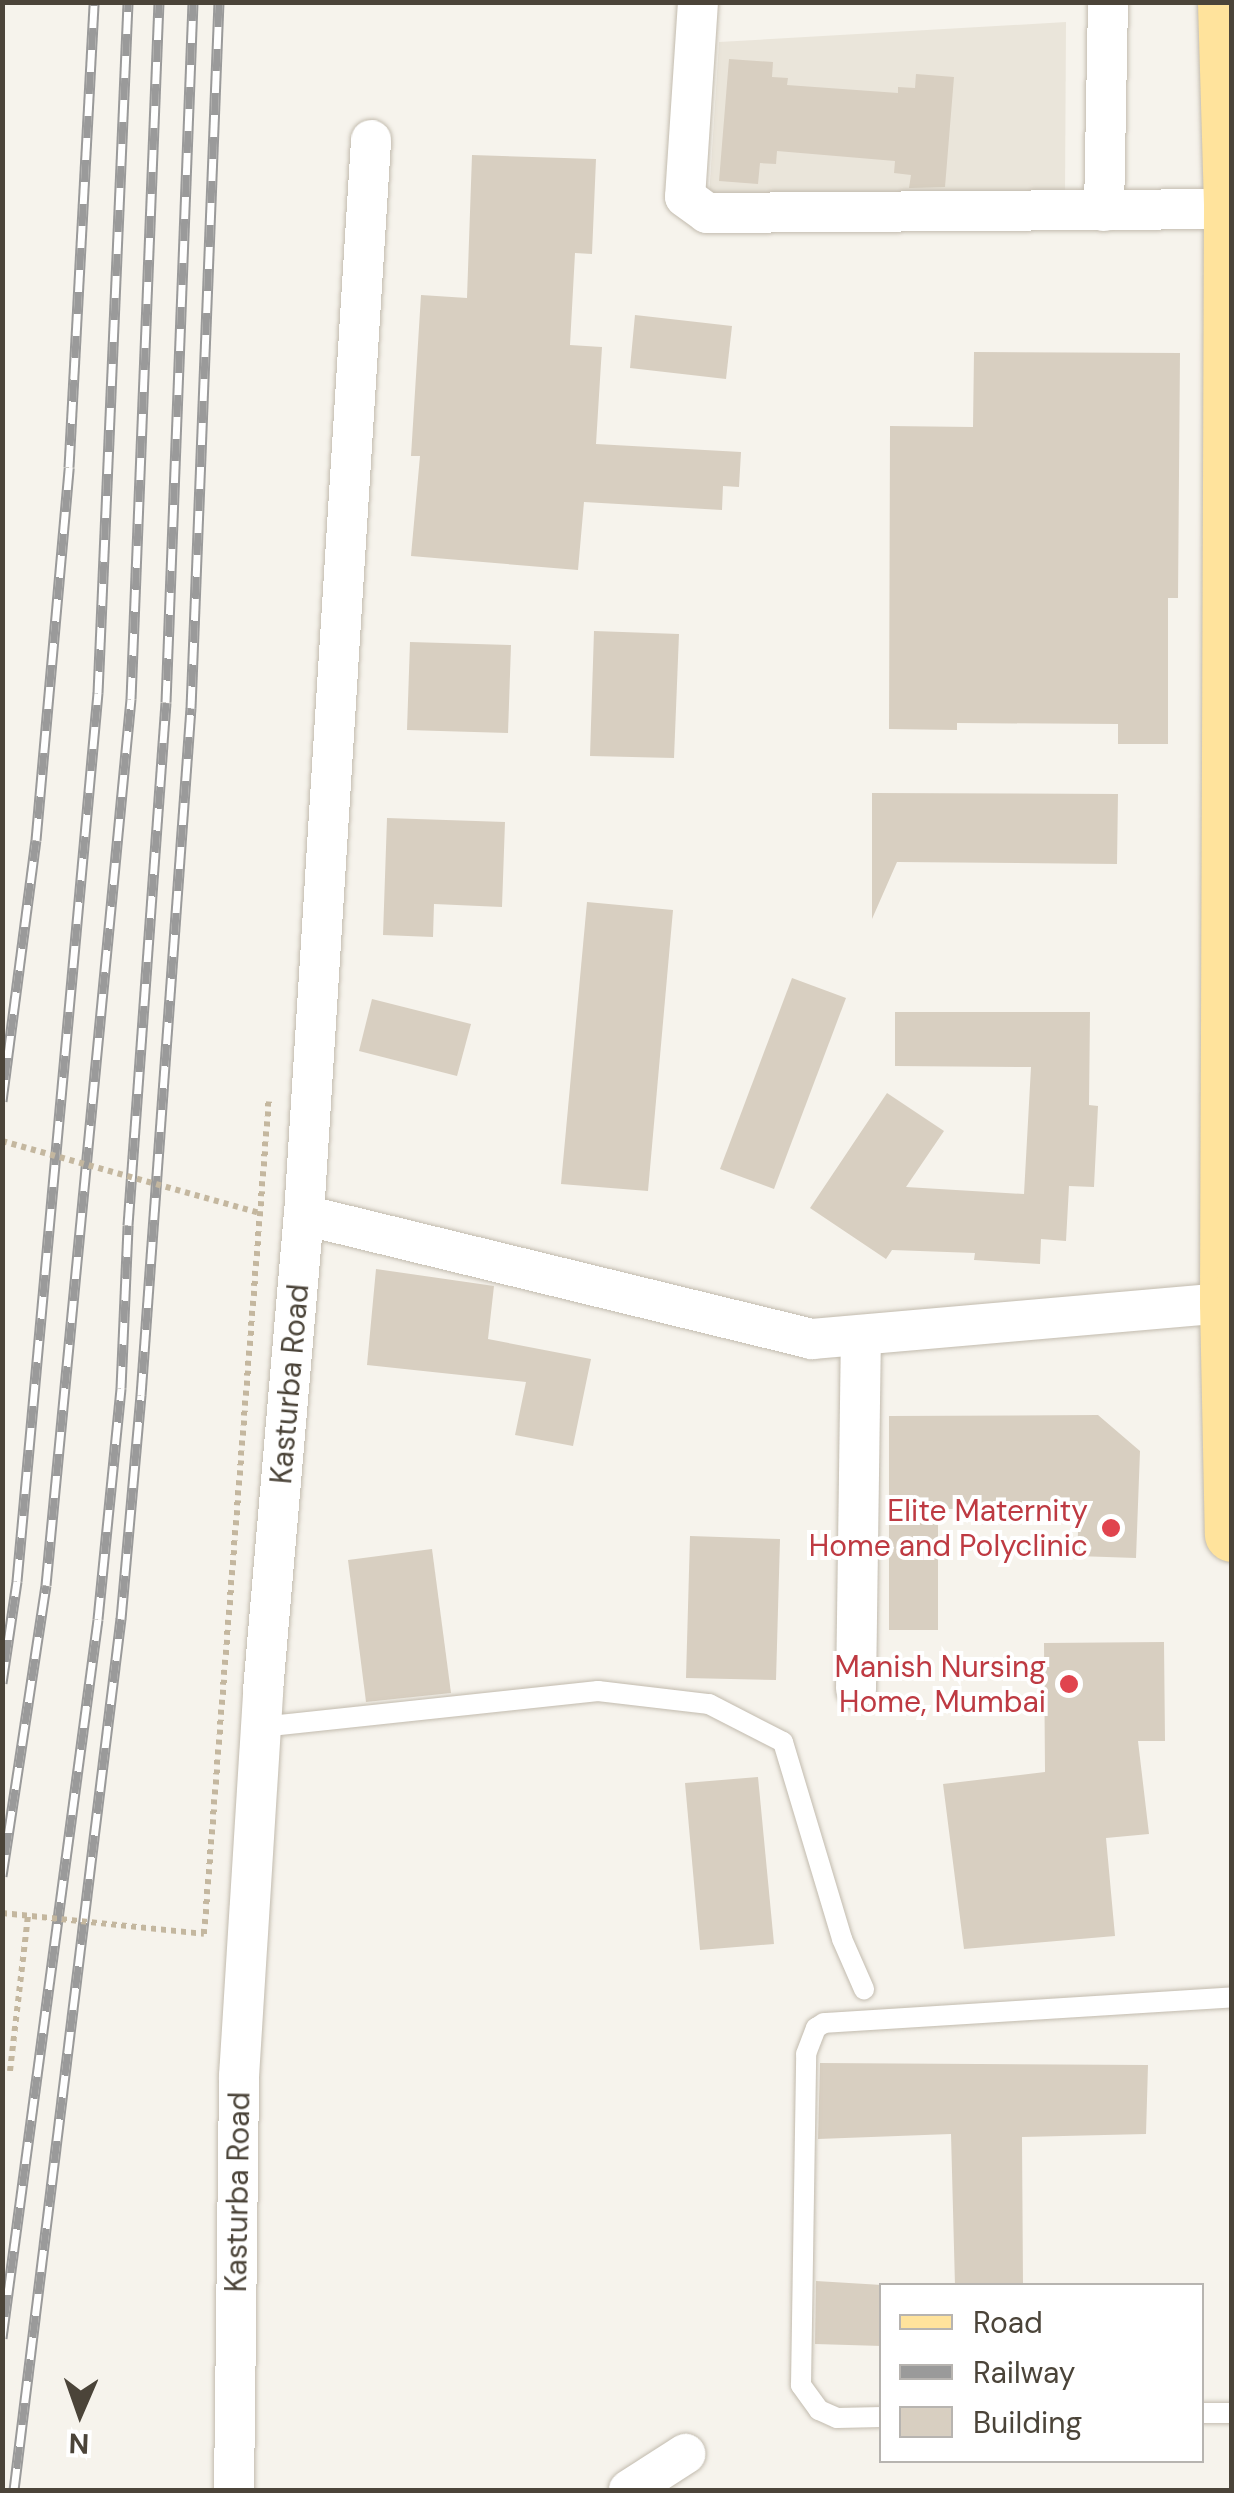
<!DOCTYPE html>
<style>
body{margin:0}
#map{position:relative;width:1234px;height:2493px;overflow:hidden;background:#f6f3ec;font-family:"DM Sans",sans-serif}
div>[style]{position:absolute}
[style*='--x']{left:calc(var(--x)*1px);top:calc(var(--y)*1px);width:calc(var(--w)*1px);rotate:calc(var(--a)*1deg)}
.residential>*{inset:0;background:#eae5da}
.building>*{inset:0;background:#d8cfc1}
.path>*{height:6px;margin-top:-3px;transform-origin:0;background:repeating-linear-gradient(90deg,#c4b79f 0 5px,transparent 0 10px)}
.roads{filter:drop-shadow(0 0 2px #c2bbae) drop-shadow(0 0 2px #c2bbae)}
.lane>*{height:20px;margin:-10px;padding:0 10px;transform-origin:10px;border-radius:10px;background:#fff}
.street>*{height:40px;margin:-20px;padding:0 20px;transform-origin:20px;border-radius:20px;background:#fff}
.primary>*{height:55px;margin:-27.5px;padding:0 27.5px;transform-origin:27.5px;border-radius:27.5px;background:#ffe39c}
.rail>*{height:11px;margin-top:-5.5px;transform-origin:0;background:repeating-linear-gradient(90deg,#fff 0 22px,#9a9a9a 0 44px);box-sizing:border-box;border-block:2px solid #9a9a9a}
.path-bridge>*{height:6px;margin-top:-3px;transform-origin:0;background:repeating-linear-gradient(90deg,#c4b79f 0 5px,transparent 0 10px)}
.dots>*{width:28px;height:28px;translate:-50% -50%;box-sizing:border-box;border:5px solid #fff;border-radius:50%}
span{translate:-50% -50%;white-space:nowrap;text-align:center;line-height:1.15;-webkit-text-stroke:8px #fff;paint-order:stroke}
.street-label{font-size:30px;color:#4b4439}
.health-label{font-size:30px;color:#be3a42}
.right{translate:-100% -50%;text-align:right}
.frame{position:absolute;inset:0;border:5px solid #4b4439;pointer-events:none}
.legend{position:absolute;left:879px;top:2283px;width:325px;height:180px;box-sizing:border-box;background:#fff;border:2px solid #b7b4b0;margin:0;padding:12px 18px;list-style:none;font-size:30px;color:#4b4439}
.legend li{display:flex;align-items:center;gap:20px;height:50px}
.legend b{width:50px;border:2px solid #b7b4b0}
.north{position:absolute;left:30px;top:2363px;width:100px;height:100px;-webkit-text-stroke:8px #fff;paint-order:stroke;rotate:182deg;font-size:28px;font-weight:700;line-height:40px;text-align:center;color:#4b4439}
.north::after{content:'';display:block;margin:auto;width:35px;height:45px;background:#4b4439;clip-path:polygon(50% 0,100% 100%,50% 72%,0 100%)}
</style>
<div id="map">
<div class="residential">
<i style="clip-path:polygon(1066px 22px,1065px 195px,709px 198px,719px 42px)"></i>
</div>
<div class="building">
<i style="clip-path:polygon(729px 59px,773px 62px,772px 77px,788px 78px,787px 85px,898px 93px,898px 87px,915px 88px,916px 74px,954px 77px,945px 187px,909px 188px,911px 175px,894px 173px,895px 161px,777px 151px,776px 164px,760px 163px,758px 184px,719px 181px)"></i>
<i style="clip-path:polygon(472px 155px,596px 159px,592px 254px,575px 253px,570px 345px,602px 347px,596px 444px,741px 452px,739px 487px,723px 486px,722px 510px,584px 502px,578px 570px,411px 556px,420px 456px,411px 456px,421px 295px,467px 298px)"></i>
<i style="clip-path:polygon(635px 315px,732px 326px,726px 379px,630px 368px)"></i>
<i style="clip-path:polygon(974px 352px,1180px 353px,1178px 598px,1168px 598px,1168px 744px,1118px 744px,1118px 724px,957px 723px,957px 730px,889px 729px,890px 426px,973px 427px)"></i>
<i style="clip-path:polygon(594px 631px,679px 634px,674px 758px,590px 756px)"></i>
<i style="clip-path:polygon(410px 642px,511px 645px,508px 733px,407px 730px)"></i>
<i style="clip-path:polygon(872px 793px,1118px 794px,1117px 864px,897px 862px,872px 919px)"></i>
<i style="clip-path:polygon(387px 818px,505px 822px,502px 907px,434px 904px,433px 937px,383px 935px)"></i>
<i style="clip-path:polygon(587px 902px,673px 910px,648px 1191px,561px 1184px)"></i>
<i style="clip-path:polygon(792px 978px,846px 998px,774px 1189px,720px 1169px)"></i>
<i style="clip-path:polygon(372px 999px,471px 1024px,457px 1076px,359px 1051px)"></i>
<i style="clip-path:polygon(895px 1012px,1090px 1012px,1089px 1105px,1098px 1106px,1094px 1187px,1069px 1186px,1066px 1241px,1041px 1239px,1040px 1264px,974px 1260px,975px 1253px,892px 1250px,886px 1259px,810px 1208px,887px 1093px,944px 1131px,906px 1187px,1024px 1194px,1031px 1067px,895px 1066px)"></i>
<i style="clip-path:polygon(376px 1269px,494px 1286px,488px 1339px,591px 1359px,573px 1446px,515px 1435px,526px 1382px,367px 1365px)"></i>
<i style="clip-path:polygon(1098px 1415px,1140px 1451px,1136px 1558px,1077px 1556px,1079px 1508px,938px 1509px,938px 1630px,889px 1630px,889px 1416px)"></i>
<i style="clip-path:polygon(690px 1536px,780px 1539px,776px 1680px,686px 1678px)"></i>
<i style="clip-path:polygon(432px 1549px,451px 1693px,366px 1702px,348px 1560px)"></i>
<i style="clip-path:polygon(1164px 1642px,1165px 1741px,1138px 1741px,1149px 1834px,1106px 1838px,1115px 1936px,964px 1949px,943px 1784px,1045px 1772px,1044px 1643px)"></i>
<i style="clip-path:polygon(758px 1777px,774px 1944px,700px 1950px,685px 1783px)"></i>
<i style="clip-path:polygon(820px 2063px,1148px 2065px,1146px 2134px,1022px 2137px,1023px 2286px,955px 2286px,951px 2134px,818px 2139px)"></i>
<i style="clip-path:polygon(816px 2281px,882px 2285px,882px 2346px,815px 2344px)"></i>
</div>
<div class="path">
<i style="--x:10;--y:2071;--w:156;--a:-83.4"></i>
</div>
<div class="roads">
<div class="lane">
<i style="--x:261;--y:1727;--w:339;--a:-6.1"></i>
<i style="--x:598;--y:1691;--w:112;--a:6.7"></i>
<i style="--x:709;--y:1704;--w:83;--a:27.2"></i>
<i style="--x:783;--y:1742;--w:206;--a:73.3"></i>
<i style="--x:842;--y:1939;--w:55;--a:66.3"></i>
<i style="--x:1202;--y:2413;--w:30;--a:0"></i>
<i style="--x:882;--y:2417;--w:45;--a:178.7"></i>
<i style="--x:837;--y:2418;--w:20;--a:-156"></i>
<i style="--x:819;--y:2410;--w:31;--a:-126"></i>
<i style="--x:801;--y:2385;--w:331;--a:-89.1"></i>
<i style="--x:806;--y:2054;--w:28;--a:-69"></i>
<i style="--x:816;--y:2028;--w:9;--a:-32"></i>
<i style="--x:824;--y:2023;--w:409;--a:-3.6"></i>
</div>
<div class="street">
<i style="--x:698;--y:2;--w:195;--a:93.8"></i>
<i style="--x:685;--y:197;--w:27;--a:36"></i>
<i style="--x:707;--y:213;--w:524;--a:-0.44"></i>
<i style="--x:1104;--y:211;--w:209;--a:-88.9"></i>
<i style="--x:304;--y:1215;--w:1077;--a:-86.43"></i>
<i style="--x:856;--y:1689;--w:354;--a:-89.2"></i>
<i style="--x:234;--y:2490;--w:414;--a:-89.3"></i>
<i style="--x:239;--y:2076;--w:386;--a:-86.4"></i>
<i style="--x:263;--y:1691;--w:478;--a:-85.1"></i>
<i style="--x:304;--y:1215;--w:523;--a:13.72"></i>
<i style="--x:812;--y:1339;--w:422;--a:-5"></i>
<i style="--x:629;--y:2490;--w:67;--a:-32.7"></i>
</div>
<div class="primary">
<i style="--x:1225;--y:2;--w:207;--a:88.3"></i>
<i style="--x:1231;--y:209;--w:1094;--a:90.21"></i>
<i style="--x:1227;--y:1303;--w:231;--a:88.8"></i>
</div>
</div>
<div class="rail">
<i style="--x:2;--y:1101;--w:263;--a:-82.6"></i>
<i style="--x:36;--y:840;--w:374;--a:-84.9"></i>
<i style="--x:69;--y:467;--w:466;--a:-86.9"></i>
<i style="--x:2;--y:1683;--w:103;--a:-81.6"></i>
<i style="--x:17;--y:1581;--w:892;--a:-84.79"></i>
<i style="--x:98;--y:693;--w:692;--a:-87.51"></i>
<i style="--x:2;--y:1876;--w:294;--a:-81.4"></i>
<i style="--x:46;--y:1585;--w:890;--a:-84.52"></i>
<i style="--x:131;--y:699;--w:698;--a:-87.7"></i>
<i style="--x:2;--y:2338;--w:725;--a:-82.39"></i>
<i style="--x:98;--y:1619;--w:232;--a:-84.3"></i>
<i style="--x:121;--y:1388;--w:163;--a:-87.5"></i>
<i style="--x:128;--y:1225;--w:524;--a:-85.84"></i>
<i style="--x:166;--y:702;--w:701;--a:-87.79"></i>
<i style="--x:14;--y:2490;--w:878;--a:-83"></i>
<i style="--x:121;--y:1619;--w:225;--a:-84.9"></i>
<i style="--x:141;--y:1395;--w:689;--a:-85.84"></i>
<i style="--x:191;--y:708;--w:707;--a:-87.73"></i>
</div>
<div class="path-bridge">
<i style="--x:2;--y:1141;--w:268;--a:15.6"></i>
<i style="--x:2;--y:1913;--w:203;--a:5.9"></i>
<i style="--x:204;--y:1934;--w:840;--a:-85.56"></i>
</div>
<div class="dots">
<i style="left:1111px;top:1528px;background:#e0444e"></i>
<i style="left:1069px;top:1684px;background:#e0444e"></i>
</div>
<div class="street-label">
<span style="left:290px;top:1384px;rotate:-85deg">Kasturba Road</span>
<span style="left:238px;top:2192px;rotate:-89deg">Kasturba Road</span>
</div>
<div class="health-label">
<span class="right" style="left:1088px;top:1528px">Elite Maternity<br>Home and Polyclinic</span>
<span class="right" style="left:1046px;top:1684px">Manish Nursing<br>Home, Mumbai</span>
</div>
<div class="frame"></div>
<ul class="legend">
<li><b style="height:12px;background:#ffe39c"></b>Road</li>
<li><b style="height:12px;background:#9a9a9a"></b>Railway</li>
<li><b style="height:28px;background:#d8cfc1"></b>Building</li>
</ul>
<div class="north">N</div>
</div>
